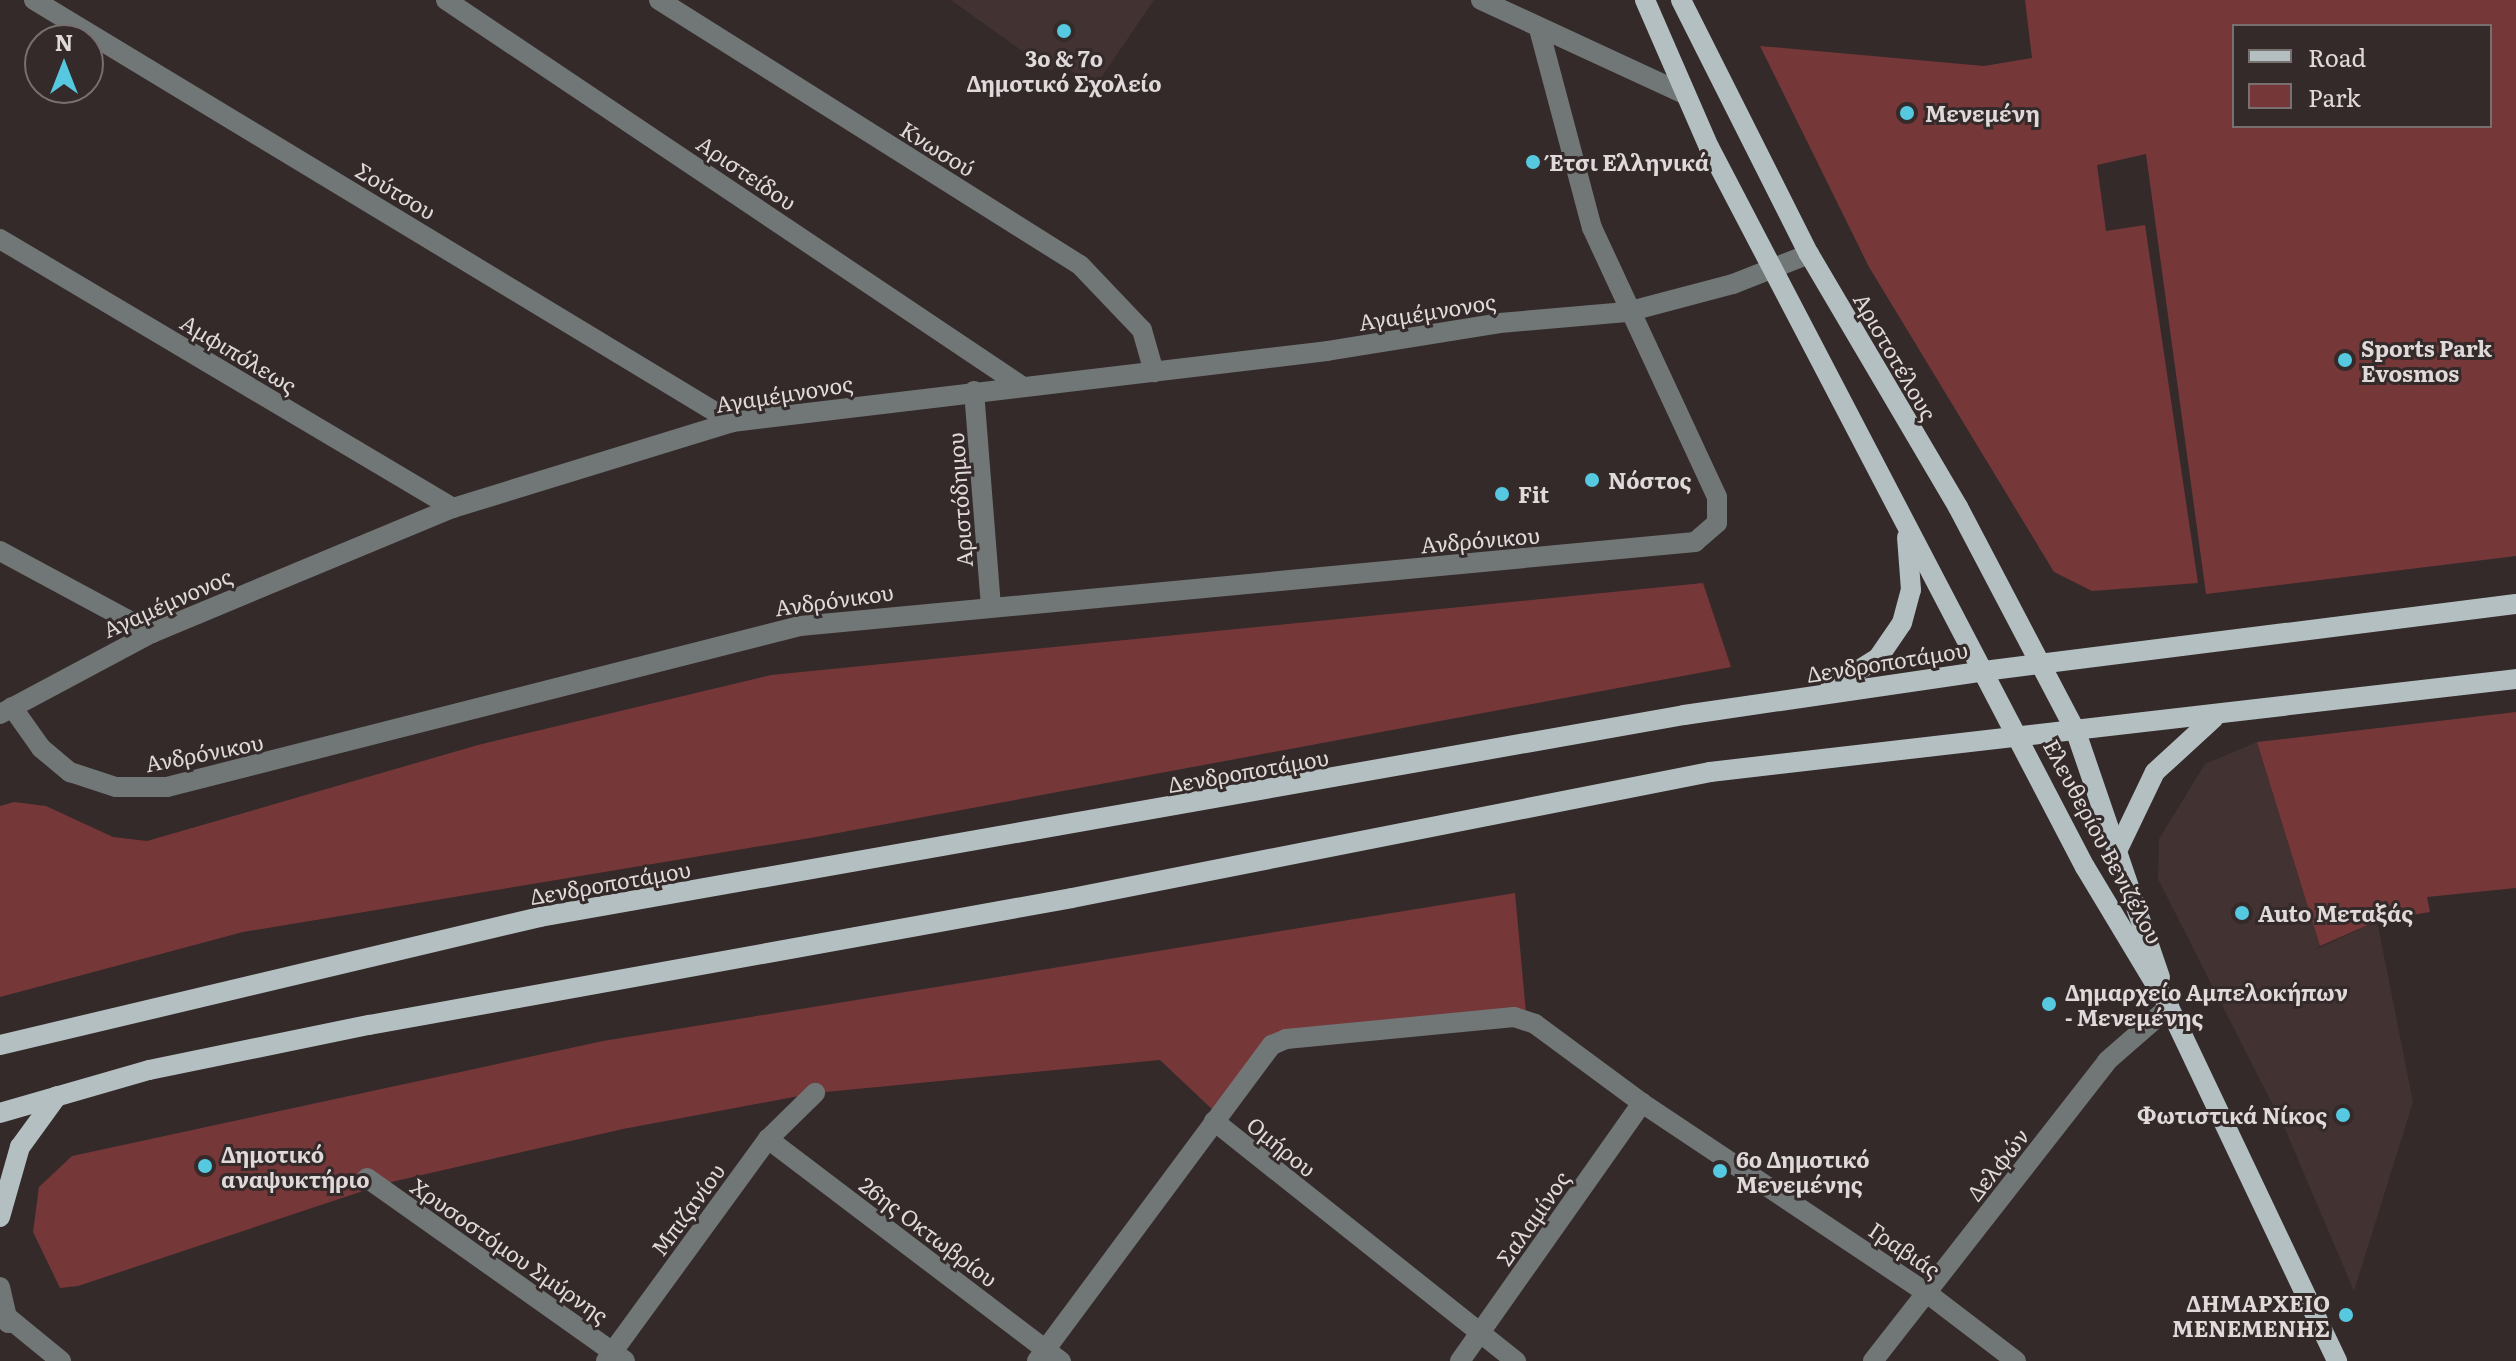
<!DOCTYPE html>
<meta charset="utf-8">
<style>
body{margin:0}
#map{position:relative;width:2516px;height:1361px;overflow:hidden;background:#342a2a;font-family:Literata,serif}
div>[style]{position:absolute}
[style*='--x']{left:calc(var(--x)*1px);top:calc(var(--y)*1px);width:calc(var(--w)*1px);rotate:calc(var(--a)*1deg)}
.built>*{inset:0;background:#433232}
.green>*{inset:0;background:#763739}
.minor>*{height:20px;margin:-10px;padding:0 10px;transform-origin:10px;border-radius:10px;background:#717677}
.major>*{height:20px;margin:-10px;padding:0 10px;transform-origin:10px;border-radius:10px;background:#b4bfc1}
.dots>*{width:22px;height:22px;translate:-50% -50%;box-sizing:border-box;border:4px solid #342a2a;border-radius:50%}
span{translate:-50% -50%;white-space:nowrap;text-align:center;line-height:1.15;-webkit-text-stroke:6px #342a2a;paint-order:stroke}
.poi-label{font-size:22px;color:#dfd9d9;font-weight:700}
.left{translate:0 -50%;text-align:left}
.right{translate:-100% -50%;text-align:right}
.street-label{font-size:22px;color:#dfd9d9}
.legend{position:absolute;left:2232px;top:24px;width:260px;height:104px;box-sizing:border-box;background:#342a2a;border:2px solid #787070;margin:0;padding:10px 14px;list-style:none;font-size:24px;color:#dfd9d9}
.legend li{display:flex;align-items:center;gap:16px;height:40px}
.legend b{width:40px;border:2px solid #787070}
.north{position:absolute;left:24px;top:24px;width:80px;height:80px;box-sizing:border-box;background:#342a2a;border:2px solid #787070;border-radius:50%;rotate:0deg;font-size:22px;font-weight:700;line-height:32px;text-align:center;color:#dfd9d9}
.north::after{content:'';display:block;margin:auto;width:28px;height:36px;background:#56c9e1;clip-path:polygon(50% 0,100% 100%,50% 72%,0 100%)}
</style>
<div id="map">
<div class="built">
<i style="clip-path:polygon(951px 0,1154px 0,1096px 85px,1057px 63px,1050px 71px)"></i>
<i style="clip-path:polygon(2257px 742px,2320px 946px,2315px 950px,2377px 921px,2413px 1102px,2354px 1291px,2285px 1129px,2158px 879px,2159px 839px,2205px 764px)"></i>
</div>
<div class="green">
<i style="clip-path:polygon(evenodd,2025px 0,2516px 0,2516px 556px,2206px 594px,2146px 154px,2097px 165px,2106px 231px,2145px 225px,2198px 583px,2092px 591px,2054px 572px,1869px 267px,1760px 46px,1984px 66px,2032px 58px,2025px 0,2234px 26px,2490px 26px,2490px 126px,2234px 126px,2234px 26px)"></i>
<i style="clip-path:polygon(1703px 583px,1731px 667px,816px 837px,243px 932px,0 997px,0 806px,14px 802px,46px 806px,113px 837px,147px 841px,478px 745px,771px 675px)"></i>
<i style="clip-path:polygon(2516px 712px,2516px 888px,2427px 897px,2430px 912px,2377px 921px,2320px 946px,2257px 742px)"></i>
<i style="clip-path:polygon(1515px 893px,1526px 1013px,1276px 1034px,1215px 1112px,1160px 1060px,815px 1093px,623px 1129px,387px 1183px,78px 1286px,60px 1288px,33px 1232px,39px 1187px,72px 1156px,603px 1041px)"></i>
</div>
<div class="minor">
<i style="--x:34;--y:0;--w:816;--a:31.16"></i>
<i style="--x:446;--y:0;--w:691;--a:33.85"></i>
<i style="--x:659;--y:0;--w:497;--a:32.2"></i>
<i style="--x:1080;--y:265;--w:90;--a:46.4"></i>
<i style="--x:1142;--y:330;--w:44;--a:74.1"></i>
<i style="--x:1481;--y:0;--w:224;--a:24.8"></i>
<i style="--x:0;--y:239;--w:527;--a:30.7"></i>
<i style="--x:974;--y:391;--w:215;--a:85.5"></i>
<i style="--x:0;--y:551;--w:173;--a:28.3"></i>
<i style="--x:12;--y:707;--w:50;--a:54.7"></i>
<i style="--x:41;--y:748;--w:38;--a:40"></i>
<i style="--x:70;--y:772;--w:48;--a:18.1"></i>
<i style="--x:116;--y:787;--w:51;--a:0"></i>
<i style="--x:167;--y:787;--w:653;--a:-14.27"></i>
<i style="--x:800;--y:626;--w:899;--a:-5.36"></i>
<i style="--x:1695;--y:542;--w:29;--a:-41"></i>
<i style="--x:1717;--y:523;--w:26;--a:-90"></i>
<i style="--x:1717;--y:497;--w:297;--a:-114.9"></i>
<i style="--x:1592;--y:228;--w:203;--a:-104.9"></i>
<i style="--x:0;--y:714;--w:172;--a:-28.1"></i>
<i style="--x:152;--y:633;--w:326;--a:-22.6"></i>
<i style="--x:453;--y:508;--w:292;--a:-17.1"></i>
<i style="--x:732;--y:422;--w:599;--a:-6.8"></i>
<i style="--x:1327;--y:351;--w:175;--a:-9.2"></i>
<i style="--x:1500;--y:323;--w:127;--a:-5"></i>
<i style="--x:1627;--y:312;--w:110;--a:-14.8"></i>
<i style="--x:1733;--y:284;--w:82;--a:-21.5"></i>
<i style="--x:1214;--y:1121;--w:386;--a:38.5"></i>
<i style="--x:768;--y:1139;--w:368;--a:37.2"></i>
<i style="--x:367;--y:1178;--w:316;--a:35.3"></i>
<i style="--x:0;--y:1287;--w:37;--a:77"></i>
<i style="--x:0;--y:1311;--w:79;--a:39.3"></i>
<i style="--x:606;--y:1361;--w:275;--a:-53.9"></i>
<i style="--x:768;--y:1139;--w:66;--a:-44.4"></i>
<i style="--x:1037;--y:1361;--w:394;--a:-53.4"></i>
<i style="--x:1272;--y:1045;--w:15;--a:-23"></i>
<i style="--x:1286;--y:1039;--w:229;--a:-5.5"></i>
<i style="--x:1514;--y:1017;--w:22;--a:18"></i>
<i style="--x:1535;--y:1024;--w:133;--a:36.4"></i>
<i style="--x:1642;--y:1103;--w:343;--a:33.7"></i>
<i style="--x:1927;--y:1293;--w:112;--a:37.4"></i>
<i style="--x:1460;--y:1361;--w:316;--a:-54.8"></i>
<i style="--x:1873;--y:1361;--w:380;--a:-52"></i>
<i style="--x:2107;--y:1061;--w:82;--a:-41.1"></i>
</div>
<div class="major">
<i style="--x:1645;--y:0;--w:160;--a:66.5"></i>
<i style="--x:1709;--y:147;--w:812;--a:62.43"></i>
<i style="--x:2085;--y:867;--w:163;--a:59"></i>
<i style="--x:2169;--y:1007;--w:392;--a:64.6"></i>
<i style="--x:1681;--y:0;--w:284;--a:63.3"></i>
<i style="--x:1809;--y:254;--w:294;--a:59.5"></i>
<i style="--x:1958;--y:507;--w:254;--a:62.3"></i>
<i style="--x:2076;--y:732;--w:259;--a:71.1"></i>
<i style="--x:1830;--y:688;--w:57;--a:-32"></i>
<i style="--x:1878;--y:658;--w:42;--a:-55.6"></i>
<i style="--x:1902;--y:623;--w:34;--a:-75"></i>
<i style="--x:1911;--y:590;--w:53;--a:-94.3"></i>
<i style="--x:2119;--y:847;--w:83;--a:-64.4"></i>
<i style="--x:2155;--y:772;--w:80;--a:-42.5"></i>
<i style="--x:0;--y:1045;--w:555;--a:-13.34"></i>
<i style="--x:540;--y:917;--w:1162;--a:-10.01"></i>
<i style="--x:1684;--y:715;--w:303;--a:-8.3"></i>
<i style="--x:1984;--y:671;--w:536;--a:-7.18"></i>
<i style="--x:0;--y:1113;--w:155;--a:-16.1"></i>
<i style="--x:149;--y:1070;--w:225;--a:-11.6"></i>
<i style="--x:369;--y:1025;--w:714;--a:-10.24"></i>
<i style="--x:1072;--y:898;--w:650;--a:-11.17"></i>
<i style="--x:1710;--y:772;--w:811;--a:-6.58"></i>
<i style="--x:0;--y:1217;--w:73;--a:-74.1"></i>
<i style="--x:20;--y:1147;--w:63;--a:-54"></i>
</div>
<div class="dots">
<i style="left:1064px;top:31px;background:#56c9e1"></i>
<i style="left:1907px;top:113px;background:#56c9e1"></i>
<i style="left:1533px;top:162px;background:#56c9e1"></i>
<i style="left:2345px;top:360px;background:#56c9e1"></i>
<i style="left:1592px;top:480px;background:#56c9e1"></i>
<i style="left:1502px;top:494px;background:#56c9e1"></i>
<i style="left:2242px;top:913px;background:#56c9e1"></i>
<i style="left:2049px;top:1004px;background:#56c9e1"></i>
<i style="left:2343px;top:1115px;background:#56c9e1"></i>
<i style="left:205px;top:1166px;background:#56c9e1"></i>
<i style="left:1720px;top:1171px;background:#56c9e1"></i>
<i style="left:2346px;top:1315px;background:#56c9e1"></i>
</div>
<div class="poi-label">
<span style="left:1064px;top:70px">3ο &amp; 7ο<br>Δημοτικό Σχολείο</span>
<span class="left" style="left:1925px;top:113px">Μενεμένη</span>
<span class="left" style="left:1549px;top:162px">Έτσι Ελληνικά</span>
<span class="left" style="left:2361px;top:360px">Sports Park<br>Evosmos</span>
<span class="left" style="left:1608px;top:480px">Νόστος</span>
<span class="left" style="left:1518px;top:494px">Fit</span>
<span class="left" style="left:2258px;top:913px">Auto Μεταξάς</span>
<span class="left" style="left:2065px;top:1004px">Δημαρχείο Αμπελοκήπων<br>- Μενεμένης</span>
<span class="right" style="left:2327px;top:1115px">Φωτιστικά Νίκος</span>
<span class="left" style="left:221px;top:1166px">Δημοτικό<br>αναψυκτήριο</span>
<span class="left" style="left:1736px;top:1171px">6ο Δημοτικό<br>Μενεμένης</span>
<span class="right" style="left:2330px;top:1315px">ΔΗΜΑΡΧΕΙΟ<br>ΜΕΝΕΜΕΝΗΣ</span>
</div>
<div class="street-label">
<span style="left:938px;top:148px;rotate:32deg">Κνωσού</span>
<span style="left:747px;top:172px;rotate:34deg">Αριστείδου</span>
<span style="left:396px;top:190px;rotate:31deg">Σούτσου</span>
<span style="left:1427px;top:311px;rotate:-9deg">Αγαμέμνονος</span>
<span style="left:239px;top:353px;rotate:31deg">Αμφιπόλεως</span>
<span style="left:1896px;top:356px;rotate:60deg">Αριστοτέλους</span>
<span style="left:784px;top:393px;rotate:-9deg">Αγαμέμνονος</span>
<span style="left:959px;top:500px;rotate:-94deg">Αριστόδημου</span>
<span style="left:1480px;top:539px;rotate:-5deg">Ανδρόνικου</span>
<span style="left:834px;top:599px;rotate:-8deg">Ανδρόνικου</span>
<span style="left:167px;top:602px;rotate:-24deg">Αγαμέμνονος</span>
<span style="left:1887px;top:661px;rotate:-9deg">Δενδροποτάμου</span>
<span style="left:204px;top:752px;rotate:-11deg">Ανδρόνικου</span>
<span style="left:1248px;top:770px;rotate:-10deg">Δενδροποτάμου</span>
<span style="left:2104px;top:841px;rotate:62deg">Ελευθερίου Βενιζέλου</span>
<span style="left:610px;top:882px;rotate:-10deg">Δενδροποτάμου</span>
<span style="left:1282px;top:1146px;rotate:39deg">Ομήρου</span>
<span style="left:1997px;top:1164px;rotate:-52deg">Δελφών</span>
<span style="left:687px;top:1209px;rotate:-54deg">Μπιζανίου</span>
<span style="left:1532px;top:1218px;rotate:-55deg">Σαλαμίνος</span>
<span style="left:929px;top:1231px;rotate:37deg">26ης Οκτωβρίου</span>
<span style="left:1905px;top:1249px;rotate:34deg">Γραβιάς</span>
<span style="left:510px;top:1250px;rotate:35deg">Χρυσοστόμου Σμύρνης</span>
</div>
<ul class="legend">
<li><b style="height:10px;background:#b4bfc1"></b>Road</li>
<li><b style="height:22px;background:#763739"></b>Park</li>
</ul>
<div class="north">N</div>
</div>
